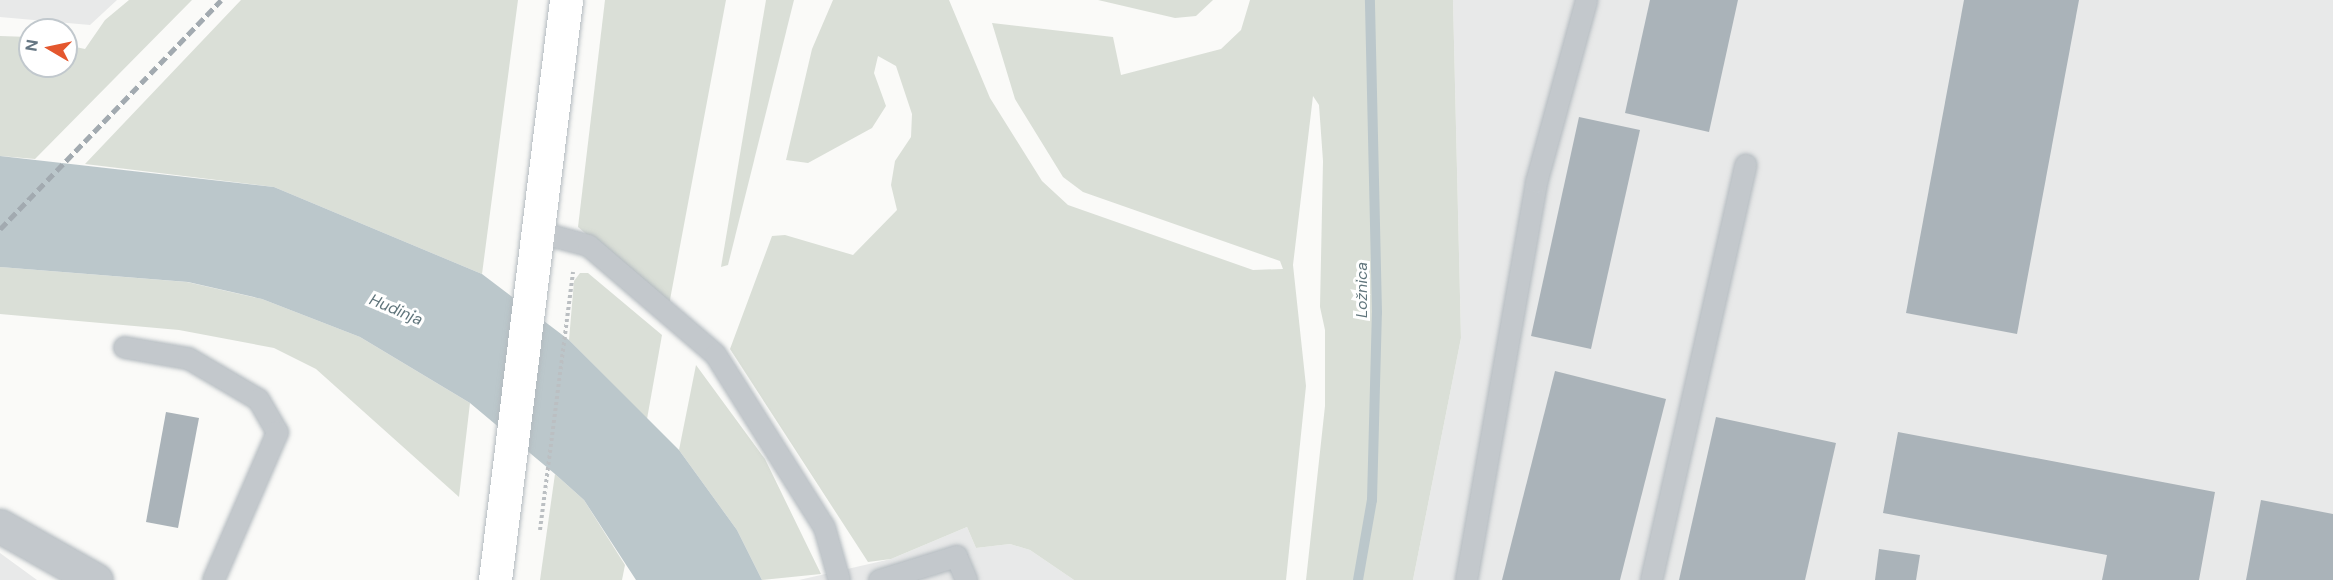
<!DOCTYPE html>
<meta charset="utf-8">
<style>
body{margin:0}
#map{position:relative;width:2333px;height:580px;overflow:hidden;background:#fafaf8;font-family:"DM Sans",sans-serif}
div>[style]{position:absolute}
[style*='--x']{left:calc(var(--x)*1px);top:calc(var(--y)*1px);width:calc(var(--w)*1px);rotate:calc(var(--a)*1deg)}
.built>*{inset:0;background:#e8e9e9}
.green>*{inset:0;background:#dadfd7}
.water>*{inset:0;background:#bbc7cb}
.stream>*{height:10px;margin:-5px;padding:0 5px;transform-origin:5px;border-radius:5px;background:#bbc7cb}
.building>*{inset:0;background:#aab3b9}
.path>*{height:4px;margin-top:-2px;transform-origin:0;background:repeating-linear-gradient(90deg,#bbbfc2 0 3px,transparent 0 6px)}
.roads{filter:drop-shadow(0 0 2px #b3babf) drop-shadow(0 0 2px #b3babf)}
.lane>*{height:21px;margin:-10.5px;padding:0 10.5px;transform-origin:10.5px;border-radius:10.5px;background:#c3c8cc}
.street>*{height:33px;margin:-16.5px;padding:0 16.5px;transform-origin:16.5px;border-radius:16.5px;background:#c3c8cc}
.secondary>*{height:33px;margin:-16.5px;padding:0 16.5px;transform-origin:16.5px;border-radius:16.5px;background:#fff}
.rail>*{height:4.5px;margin-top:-2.25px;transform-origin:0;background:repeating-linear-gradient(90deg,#a2aab0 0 9px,transparent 0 13.5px)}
span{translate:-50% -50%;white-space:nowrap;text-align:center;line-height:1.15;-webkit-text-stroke:6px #fff;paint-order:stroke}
.water-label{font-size:16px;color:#60757c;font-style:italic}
.north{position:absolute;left:18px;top:18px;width:60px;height:60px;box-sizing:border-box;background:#fff;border:2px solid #c1c8cd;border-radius:50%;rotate:279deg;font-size:16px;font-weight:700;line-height:24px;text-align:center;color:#657683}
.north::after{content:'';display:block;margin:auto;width:21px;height:27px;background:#e4572e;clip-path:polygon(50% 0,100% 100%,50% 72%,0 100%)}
</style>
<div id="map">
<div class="built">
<i style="clip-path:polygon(0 0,117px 0,90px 25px,0 17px)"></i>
<i style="clip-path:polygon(1453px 0,2333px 0,2333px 580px,1413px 580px,1461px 338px)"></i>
<i style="clip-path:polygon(967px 527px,976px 548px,1010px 544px,1030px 550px,1074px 580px,799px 580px,891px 559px)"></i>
<i style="clip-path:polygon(0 553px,37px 580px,0 580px)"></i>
</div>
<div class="green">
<i style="clip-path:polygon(129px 0,192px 0,35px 159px,0 156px,0 36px,30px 37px,30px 66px,66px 66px,66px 45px,85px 49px,105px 20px)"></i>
<i style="clip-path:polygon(241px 0,518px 0,482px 274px,274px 187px,85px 164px)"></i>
<i style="clip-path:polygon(605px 0,726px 0,669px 305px,578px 227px)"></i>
<i style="clip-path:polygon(766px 0,794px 0,728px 265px,721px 267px)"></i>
<i style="clip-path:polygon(833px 0,949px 0,990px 98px,1042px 181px,1068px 205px,1253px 270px,1283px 269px,1280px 261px,1083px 192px,1063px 177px,1015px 99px,992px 23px,1113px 37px,1121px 75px,1221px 49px,1241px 30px,1250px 0,1453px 0,1461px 338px,1413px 580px,1306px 580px,1325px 406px,1325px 330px,1320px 307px,1323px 161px,1319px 105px,1313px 96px,1293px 265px,1306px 386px,1286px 580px,1074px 580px,1030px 550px,1010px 544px,976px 548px,967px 527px,891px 559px,868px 562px,730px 349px,772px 236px,785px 235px,853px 255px,897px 210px,891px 185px,895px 161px,911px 137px,912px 114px,896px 66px,878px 56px,874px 73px,886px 106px,872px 128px,808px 163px,786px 160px,812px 49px)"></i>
<i style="clip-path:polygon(1098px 0,1213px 0,1196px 16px,1175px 18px)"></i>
<i style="clip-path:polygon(0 267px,187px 282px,262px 299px,360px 337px,470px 403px,459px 497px,316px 369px,274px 348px,179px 330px,0 314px)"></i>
<i style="clip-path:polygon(580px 273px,588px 273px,662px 335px,647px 419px,569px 340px,574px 281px)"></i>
<i style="clip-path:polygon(696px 365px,765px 459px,821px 574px,762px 580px,737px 530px,679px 450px)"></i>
<i style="clip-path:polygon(555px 474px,584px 500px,625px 565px,622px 580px,540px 580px)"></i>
</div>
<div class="water">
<i style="clip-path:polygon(0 156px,274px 187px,482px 274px,569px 340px,679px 450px,737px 530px,762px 580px,636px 580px,584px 500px,555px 474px,470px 403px,360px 337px,262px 299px,188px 282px,0 267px)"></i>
</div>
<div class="stream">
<i style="--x:1358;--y:580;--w:81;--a:-80.1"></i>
<i style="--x:1372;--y:500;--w:187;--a:-88.5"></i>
<i style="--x:1377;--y:313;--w:313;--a:-91.3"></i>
</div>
<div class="building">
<i style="clip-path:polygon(1650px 0,1738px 0,1709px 132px,1625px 113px)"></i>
<i style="clip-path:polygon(1964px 0,2079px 0,2017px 334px,1906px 313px)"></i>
<i style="clip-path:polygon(1579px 117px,1640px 130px,1591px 349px,1531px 336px)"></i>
<i style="clip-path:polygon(1555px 371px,1666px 399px,1620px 580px,1502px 580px)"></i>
<i style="clip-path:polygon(166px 412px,199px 418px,178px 528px,146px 522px)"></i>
<i style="clip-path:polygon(1716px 417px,1836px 443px,1805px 580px,1679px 580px)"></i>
<i style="clip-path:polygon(1898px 432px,2215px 492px,2199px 580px,2102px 580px,2107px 555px,1883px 513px)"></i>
<i style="clip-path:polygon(2261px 500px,2333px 514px,2333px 580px,2246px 580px)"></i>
<i style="clip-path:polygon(1879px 549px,1920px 555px,1916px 580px,1875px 580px)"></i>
</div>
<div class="path">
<i style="--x:540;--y:530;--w:260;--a:-82.7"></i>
</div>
<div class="roads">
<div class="lane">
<i style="--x:535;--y:231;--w:55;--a:14.8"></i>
<i style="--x:588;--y:245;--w:167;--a:40.6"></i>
<i style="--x:715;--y:354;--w:204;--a:57.8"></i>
<i style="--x:824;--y:527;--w:55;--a:74.2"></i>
<i style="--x:124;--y:347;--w:65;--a:9.8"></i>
<i style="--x:188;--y:358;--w:81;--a:30.4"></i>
<i style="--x:258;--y:399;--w:38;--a:60"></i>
<i style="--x:277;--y:432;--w:161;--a:113.4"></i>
<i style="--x:879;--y:580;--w:81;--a:-17.3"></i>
<i style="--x:956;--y:556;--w:26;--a:67"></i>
<i style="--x:1466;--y:580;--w:404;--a:-80"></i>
<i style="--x:1536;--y:182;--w:189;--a:-74.6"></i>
<i style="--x:1651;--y:580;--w:426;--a:-77.2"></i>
</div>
<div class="street">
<i style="--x:0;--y:526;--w:110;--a:29.4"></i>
</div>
<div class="secondary">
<i style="--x:495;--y:580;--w:584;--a:-83.02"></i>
</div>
</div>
<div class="rail">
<i style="--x:0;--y:229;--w:318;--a:-46"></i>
</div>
<div class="water-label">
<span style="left:1362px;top:290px;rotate:-90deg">Ložnica</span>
<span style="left:396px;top:310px;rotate:23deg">Hudinja</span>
</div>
<div class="north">N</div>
</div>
